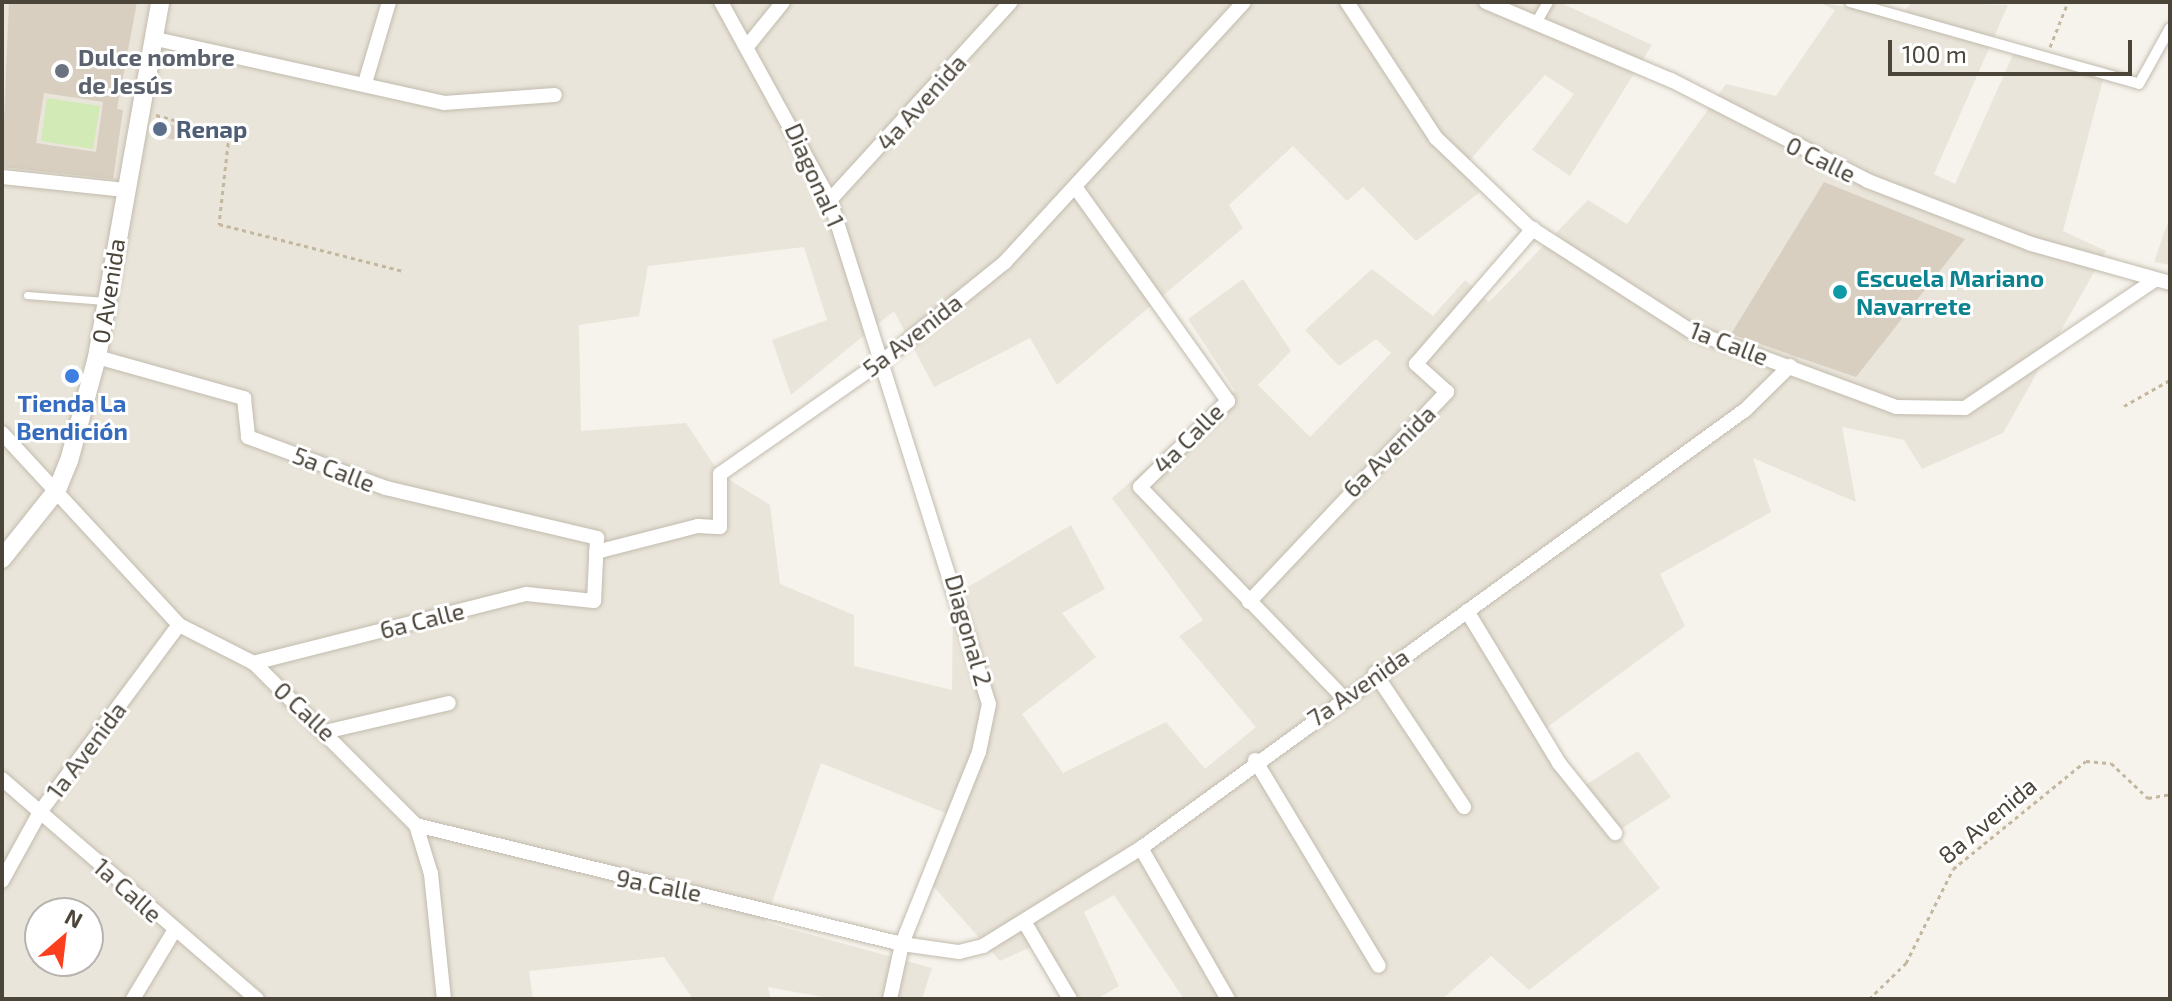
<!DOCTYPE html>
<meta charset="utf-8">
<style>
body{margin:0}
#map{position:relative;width:2172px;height:1001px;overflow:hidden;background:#f6f3ec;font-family:"Exo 2",sans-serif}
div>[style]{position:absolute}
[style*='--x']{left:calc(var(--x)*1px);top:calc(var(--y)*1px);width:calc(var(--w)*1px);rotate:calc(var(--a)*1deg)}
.residential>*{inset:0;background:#eae5da}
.green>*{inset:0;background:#d2eab5}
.building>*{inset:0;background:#d8cfc1}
.path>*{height:3px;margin-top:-1.5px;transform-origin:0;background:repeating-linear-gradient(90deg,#c4b79f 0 4px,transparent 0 8px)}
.roads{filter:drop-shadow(0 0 2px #c2bbae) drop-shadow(0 0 2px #c2bbae)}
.service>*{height:7px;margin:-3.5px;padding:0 3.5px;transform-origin:3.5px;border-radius:3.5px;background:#fff}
.pedestrian>*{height:10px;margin:-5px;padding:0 5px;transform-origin:5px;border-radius:5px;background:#fff}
.minor>*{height:14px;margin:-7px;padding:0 7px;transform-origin:7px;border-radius:7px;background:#fff}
.tertiary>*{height:18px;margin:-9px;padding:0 9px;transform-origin:9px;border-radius:9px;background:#fff}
.dots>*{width:22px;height:22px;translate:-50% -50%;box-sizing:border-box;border:4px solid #fff;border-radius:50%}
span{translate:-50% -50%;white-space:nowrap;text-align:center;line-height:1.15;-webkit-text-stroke:6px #fff;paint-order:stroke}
.worship-label{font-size:24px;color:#5b616d;font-weight:700}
.left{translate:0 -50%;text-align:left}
.street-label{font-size:24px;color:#4b4439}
.service-label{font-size:24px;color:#4e5e75;font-weight:700}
.culture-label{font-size:24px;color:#0d838f;font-weight:700}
.shop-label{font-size:24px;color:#366cbe;font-weight:700}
.frame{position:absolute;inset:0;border:4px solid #4b4439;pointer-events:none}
.north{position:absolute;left:24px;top:897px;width:80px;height:80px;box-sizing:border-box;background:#fff;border:2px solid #b7b4b0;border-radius:50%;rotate:28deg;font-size:22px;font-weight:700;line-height:32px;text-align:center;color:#4b4439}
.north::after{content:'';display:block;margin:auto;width:28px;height:36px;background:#fc3f1d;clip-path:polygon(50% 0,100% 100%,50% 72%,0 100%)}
.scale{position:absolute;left:1888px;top:40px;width:244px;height:36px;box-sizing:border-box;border:4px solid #4b4439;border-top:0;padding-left:10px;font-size:24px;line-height:28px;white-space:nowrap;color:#4b4439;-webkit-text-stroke:6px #fff;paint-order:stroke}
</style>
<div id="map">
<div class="residential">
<i style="clip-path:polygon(evenodd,2px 2px,1559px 2px,1652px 45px,1570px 176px,1532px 150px,1574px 94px,1545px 75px,1462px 169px,1479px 193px,1416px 241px,1363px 187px,1347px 201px,1293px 146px,1229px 205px,1243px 228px,1057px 385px,1030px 338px,934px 387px,894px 311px,791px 395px,772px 340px,827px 320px,804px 247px,648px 266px,639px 316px,579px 325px,581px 431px,686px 423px,720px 474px,770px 505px,780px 584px,854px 615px,854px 666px,952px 690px,953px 596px,1071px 525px,1105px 589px,1062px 613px,1096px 657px,1022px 714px,1063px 773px,1166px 722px,1205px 769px,1256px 727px,1179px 636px,1203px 620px,1112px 498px,1235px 391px,1188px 319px,1243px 279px,1291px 351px,1258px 385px,1310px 437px,1391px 353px,1376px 339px,1339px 366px,1305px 330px,1372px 269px,1433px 316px,1465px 280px,1489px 302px,1588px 200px,1627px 224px,1726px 84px,1776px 96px,1835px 10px,1818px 2px,1900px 17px,1912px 2px,2008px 5px,1934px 174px,1955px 184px,2017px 46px,2104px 76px,2063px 231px,2106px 251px,2003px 433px,1922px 469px,1904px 440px,1842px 427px,1856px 502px,1753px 458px,1771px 512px,1660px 574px,1685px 626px,1542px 731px,1578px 790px,1638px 751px,1671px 797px,1616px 832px,1660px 888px,1529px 990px,1491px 956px,1442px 999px,1184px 999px,1114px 895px,1084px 912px,1119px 986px,1097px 999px,1079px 999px,1035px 945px,1000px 961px,924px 876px,948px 814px,821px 763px,765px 922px,932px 968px,922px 999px,834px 999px,768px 987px,771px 999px,693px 999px,664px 957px,529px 971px,533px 999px,2px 999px,2px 2px,40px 913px,88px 913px,88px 961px,40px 961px,40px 913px)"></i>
<i style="clip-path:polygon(2170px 218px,2170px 265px,2154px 262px,2165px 230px)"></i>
</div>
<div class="green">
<i style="clip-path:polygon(47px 98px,100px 106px,93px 149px,41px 141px)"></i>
</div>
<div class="building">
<i style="clip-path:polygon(evenodd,9px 2px,137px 2px,117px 109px,123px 110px,113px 179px,2px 167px,9px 2px,44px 93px,103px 102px,96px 152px,36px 143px,44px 93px)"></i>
<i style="clip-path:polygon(155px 121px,178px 126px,176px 140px,152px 135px)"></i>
<i style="clip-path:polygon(1824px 182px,1965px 239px,1856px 377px,1731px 334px)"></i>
</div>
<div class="path">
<i style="--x:2050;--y:47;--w:48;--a:-68.2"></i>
<i style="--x:156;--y:115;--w:76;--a:15.3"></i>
<i style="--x:229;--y:135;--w:90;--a:96.4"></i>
<i style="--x:219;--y:224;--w:191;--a:14.3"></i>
<i style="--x:2124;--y:406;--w:53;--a:-29.5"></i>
<i style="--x:1869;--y:999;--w:52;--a:-44.2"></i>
<i style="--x:1906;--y:963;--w:105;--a:-63.4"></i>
<i style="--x:1953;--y:869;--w:171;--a:-39.1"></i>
<i style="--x:2086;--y:761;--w:25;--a:5"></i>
<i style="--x:2111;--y:763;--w:51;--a:43.4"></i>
<i style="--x:2148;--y:798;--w:22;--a:-10"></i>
</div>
<div class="roads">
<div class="service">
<i style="--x:27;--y:295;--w:78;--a:4.4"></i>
</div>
<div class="pedestrian">
<i style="--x:1850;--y:2;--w:300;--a:15.8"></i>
<i style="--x:2139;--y:84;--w:64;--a:-61"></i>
<i style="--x:1536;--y:23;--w:24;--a:-60"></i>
</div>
<div class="minor">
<i style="--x:721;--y:2;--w:226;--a:61.2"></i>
<i style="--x:830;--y:200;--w:528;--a:72.49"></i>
<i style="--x:989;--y:704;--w:49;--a:101.8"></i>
<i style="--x:979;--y:752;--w:207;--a:111.9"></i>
<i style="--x:902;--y:944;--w:56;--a:102.3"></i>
<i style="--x:1347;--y:2;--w:163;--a:56.8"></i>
<i style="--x:1436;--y:138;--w:129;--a:43.7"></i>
<i style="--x:1529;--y:227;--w:193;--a:32.7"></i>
<i style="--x:1691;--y:331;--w:219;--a:20.3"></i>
<i style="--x:1896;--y:407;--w:69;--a:0.8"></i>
<i style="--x:1965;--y:408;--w:229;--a:-34"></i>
<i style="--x:1486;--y:2;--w:201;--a:22.9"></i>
<i style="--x:1671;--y:80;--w:221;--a:27.1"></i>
<i style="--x:1868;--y:181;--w:175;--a:21.1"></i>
<i style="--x:2031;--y:244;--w:144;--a:15.7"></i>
<i style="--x:156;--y:39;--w:295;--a:12.5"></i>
<i style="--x:444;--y:103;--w:111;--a:-4.1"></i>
<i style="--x:749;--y:44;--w:54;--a:-51"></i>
<i style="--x:365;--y:83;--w:84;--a:-73.5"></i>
<i style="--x:2;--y:177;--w:124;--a:6"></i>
<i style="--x:1076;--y:188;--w:262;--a:54.5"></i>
<i style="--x:1228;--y:401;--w:123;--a:135.7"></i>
<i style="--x:1140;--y:487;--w:292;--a:46"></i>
<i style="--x:830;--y:200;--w:268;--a:-47.6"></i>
<i style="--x:97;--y:357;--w:153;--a:15.6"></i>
<i style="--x:244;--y:398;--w:39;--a:84"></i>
<i style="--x:248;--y:437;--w:147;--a:20.3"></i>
<i style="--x:386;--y:488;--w:217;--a:13.3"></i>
<i style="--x:597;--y:538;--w:63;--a:92.7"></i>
<i style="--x:594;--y:601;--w:68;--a:-174.1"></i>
<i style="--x:526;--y:594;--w:281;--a:165.8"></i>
<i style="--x:2;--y:433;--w:261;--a:47.3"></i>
<i style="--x:179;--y:625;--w:84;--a:26.9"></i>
<i style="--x:254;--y:663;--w:229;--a:45"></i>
<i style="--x:416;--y:825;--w:51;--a:73"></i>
<i style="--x:431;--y:874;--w:126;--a:84.1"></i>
<i style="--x:596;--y:552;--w:105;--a:-14.3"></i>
<i style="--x:698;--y:526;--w:22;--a:3"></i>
<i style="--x:720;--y:527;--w:53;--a:-90"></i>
<i style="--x:720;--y:474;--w:201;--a:-34.9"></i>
<i style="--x:885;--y:359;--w:154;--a:-38.9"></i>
<i style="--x:1005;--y:262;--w:353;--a:-47.4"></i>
<i style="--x:1249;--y:602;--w:289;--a:-46.7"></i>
<i style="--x:1447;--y:392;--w:42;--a:-137.9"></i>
<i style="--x:1416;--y:364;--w:179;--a:-49.1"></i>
<i style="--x:1467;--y:611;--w:178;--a:58.8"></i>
<i style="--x:1559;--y:763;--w:90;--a:51.3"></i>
<i style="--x:1375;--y:673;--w:161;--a:56.4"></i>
<i style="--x:329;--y:731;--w:123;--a:-13.1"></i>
<i style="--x:1255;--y:760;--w:240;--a:59"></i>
<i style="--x:2;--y:779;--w:337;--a:40.8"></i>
<i style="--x:416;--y:825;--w:500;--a:13.76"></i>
<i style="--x:902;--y:944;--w:58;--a:8"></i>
<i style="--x:959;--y:952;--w:25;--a:-14"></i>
<i style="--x:983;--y:946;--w:186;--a:-31.8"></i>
<i style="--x:1141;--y:848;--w:746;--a:-35.95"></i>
<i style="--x:1745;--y:410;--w:63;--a:-44.4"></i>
<i style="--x:1141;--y:848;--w:174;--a:60.1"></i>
<i style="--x:2;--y:881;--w:79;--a:-61.2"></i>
<i style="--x:40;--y:812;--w:233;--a:-53.4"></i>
<i style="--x:1025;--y:923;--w:88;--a:59.4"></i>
<i style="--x:133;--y:999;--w:79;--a:-58.9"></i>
</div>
<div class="tertiary">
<i style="--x:2;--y:559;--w:88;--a:-51.4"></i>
<i style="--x:57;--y:490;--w:31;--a:-68"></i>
<i style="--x:69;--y:461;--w:108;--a:-74.9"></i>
<i style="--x:97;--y:357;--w:361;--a:-79.9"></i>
</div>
</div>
<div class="dots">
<i style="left:62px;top:71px;background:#6b7280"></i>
<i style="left:160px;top:129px;background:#5c6f8a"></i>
<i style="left:1840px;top:292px;background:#0f9aa8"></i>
<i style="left:72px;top:376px;background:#3f7fe0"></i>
</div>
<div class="worship-label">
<span class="left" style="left:78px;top:71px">Dulce nombre<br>de Jesús</span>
</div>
<div class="street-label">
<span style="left:921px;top:102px;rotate:-48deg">4a Avenida</span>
<span style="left:1821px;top:159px;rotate:26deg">0 Calle</span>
<span style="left:815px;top:175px;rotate:66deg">Diagonal 1</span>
<span style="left:108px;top:291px;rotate:-81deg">0 Avenida</span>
<span style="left:912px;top:335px;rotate:-38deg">5a Avenida</span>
<span style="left:1729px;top:343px;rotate:21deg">1a Calle</span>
<span style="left:1188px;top:438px;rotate:-45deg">4a Calle</span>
<span style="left:1389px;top:451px;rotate:-45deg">6a Avenida</span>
<span style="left:334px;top:469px;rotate:21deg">5a Calle</span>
<span style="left:422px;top:620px;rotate:-14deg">6a Calle</span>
<span style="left:969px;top:630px;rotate:74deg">Diagonal 2</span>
<span style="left:1358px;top:687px;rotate:-35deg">7a Avenida</span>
<span style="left:305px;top:711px;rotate:43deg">0 Calle</span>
<span style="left:86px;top:750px;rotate:-53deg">1a Avenida</span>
<span style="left:1987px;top:820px;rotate:-40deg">8a Avenida</span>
<span style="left:659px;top:885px;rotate:11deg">9a Calle</span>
<span style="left:128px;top:890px;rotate:42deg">1a Calle</span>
</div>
<div class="service-label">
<span class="left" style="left:176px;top:129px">Renap</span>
</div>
<div class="culture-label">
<span class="left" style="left:1856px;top:292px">Escuela Mariano<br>Navarrete</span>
</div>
<div class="shop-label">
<span style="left:72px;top:417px">Tienda La<br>Bendición</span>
</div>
<div class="frame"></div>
<div class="north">N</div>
<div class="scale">100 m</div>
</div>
